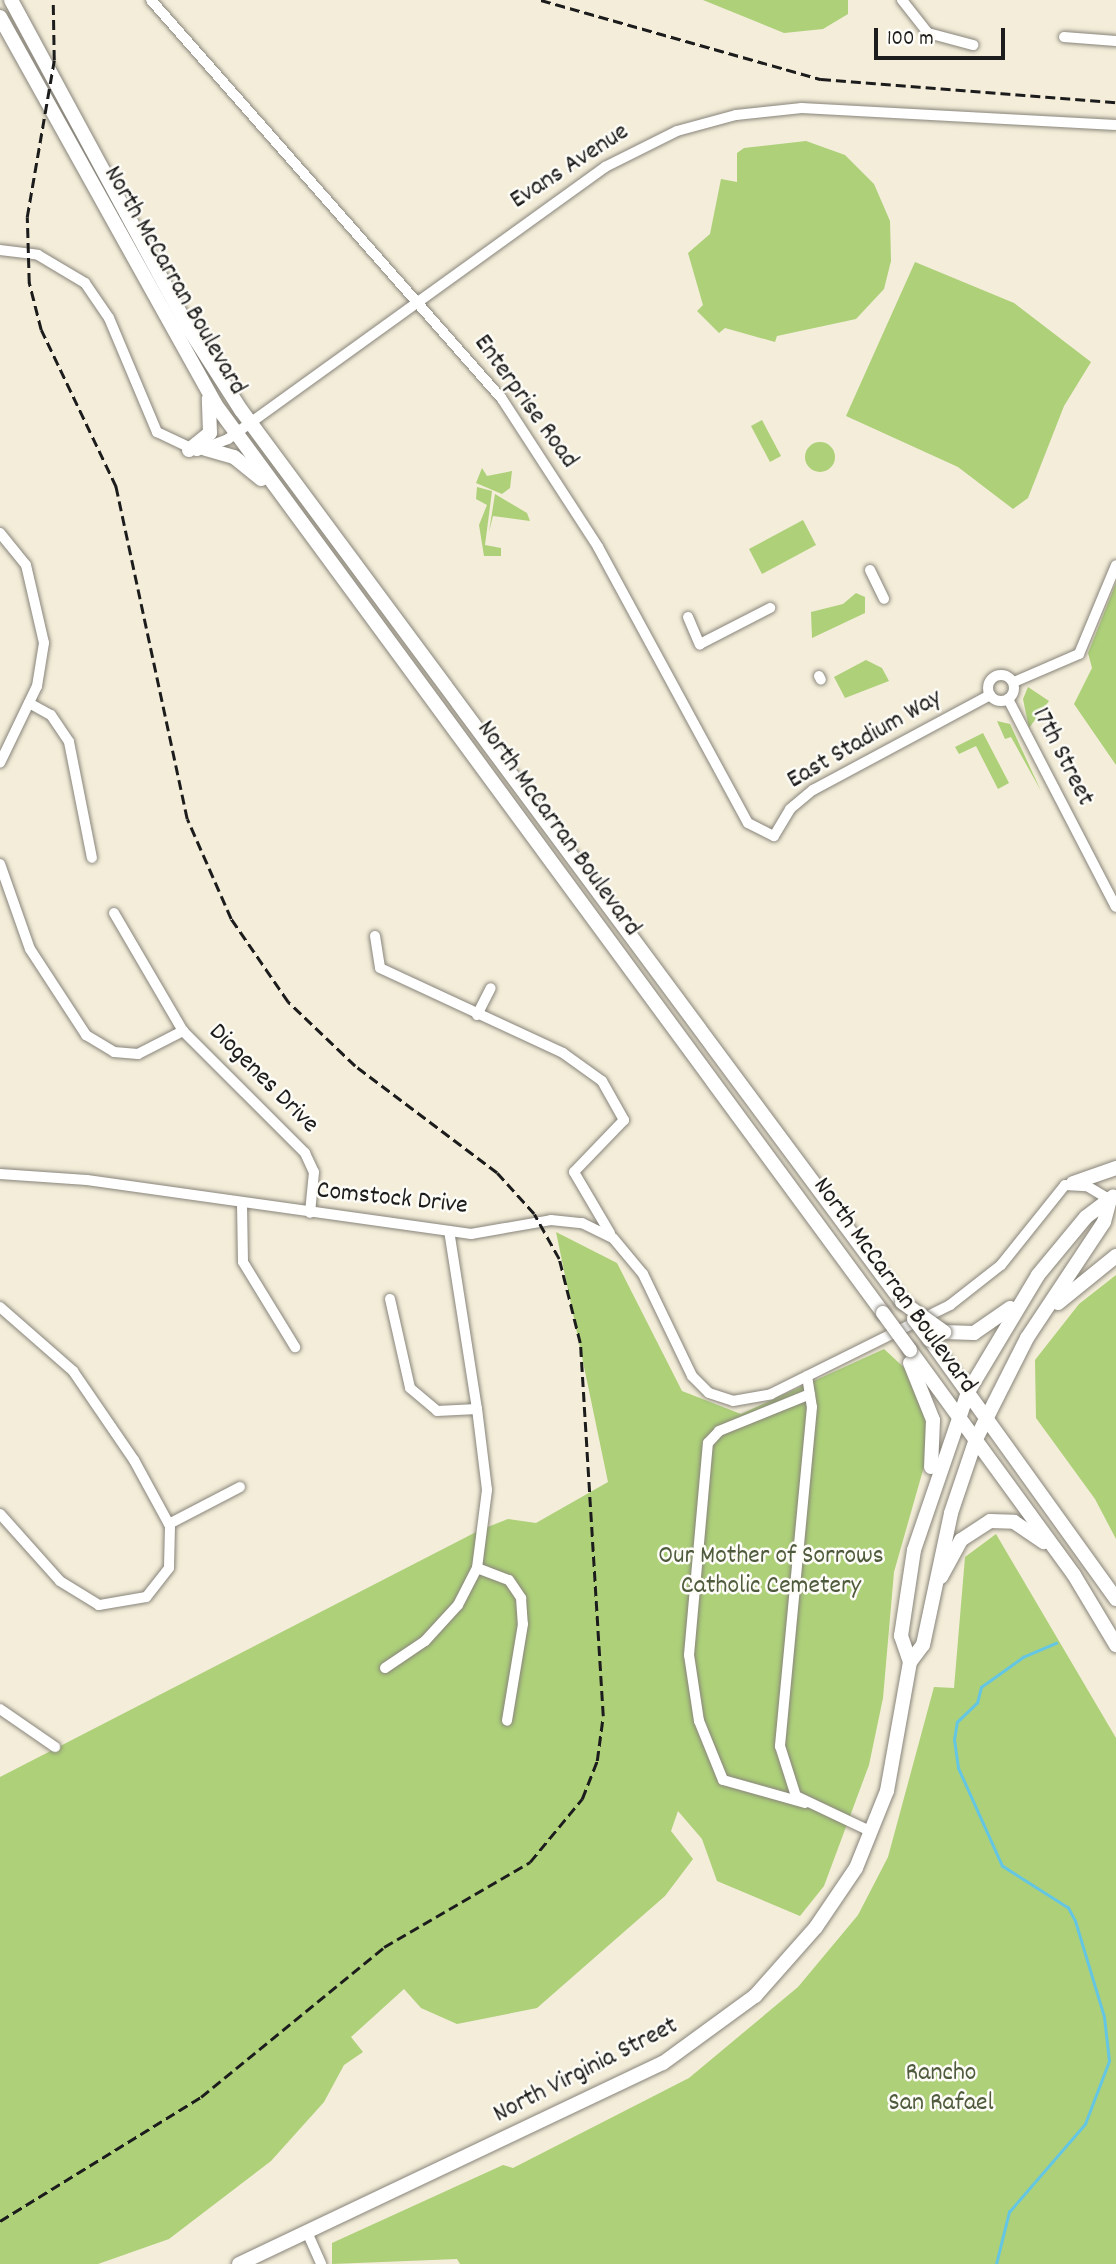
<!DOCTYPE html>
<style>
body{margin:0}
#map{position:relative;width:1116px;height:2264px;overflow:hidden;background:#f3edd9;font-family:Dekko,sans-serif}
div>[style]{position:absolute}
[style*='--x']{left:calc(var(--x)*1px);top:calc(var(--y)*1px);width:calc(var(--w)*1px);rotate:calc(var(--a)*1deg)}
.green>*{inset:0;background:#add079}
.round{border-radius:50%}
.stream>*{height:2.5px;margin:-1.25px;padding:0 1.25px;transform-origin:1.25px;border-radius:1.25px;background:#64c6e2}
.roads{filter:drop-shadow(0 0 2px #88847a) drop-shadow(0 0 2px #88847a)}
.minor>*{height:10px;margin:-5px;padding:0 5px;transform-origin:5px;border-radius:5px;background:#fff}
.minor>.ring{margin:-5px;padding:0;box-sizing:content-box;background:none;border:10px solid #fff;border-radius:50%}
.major>*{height:14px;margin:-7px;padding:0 7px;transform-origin:7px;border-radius:7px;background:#fff}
.rail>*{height:2.5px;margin-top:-1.25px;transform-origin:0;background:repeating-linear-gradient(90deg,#1c1c1c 0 10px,transparent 0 15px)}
.bridges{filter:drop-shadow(0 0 2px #88847a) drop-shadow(0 0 2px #88847a)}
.major-bridge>*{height:14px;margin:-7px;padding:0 7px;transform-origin:7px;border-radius:7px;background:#fff}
span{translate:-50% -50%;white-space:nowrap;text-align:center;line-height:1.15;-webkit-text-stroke:5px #fdfcf7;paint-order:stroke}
.street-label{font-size:26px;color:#1c1c1c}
.park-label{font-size:26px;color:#4f5b3d}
.scale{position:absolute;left:874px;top:28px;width:131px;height:32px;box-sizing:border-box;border:4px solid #1c1c1c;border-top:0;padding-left:9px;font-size:21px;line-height:24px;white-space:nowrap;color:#1c1c1c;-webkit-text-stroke:5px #fdfcf7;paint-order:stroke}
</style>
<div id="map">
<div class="green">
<i style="clip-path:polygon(703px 0,848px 0,848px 14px,823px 29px,784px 33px)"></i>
<i style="clip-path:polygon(806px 141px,845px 155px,874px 184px,890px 221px,891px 261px,884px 289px,856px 319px,777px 336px,775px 342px,725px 328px,719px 333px,697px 311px,703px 305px,688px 253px,710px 234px,721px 179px,737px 182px,737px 153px,744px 148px)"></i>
<i style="clip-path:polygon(915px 262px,1014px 303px,1091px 362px,1064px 406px,1028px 498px,1013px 509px,958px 467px,846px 416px)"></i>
<i style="clip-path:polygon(762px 420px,781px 456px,770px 462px,751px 426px)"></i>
<i class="round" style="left:805px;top:442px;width:30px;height:30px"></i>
<i style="clip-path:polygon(482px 468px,487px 476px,512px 471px,510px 488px,502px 494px,476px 483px)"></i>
<i style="clip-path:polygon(477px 487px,492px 491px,485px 545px,501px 548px,501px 556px,484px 556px,479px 525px,487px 505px,476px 499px)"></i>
<i style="clip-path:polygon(495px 494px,527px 513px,530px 521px,493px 516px,489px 532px)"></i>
<i style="clip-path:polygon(803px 520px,816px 545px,762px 574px,749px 549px)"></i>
<i style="clip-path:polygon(1116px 583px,1116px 765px,1074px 704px,1092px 668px,1088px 653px)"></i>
<i style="clip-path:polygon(856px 593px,865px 597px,865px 613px,812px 638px,811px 612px,843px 604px)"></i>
<i style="clip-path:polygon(866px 660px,882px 668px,889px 681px,845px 698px,834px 677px)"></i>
<i style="clip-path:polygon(1028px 687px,1049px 701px,1029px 728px,1023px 699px)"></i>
<i style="clip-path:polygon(997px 721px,1010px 724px,1041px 791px,1011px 737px,1005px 739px)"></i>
<i style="clip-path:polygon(983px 733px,1009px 783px,998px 789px,976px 746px,959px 754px,955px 747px)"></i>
<i style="clip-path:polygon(556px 1232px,617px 1263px,682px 1391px,741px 1414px,884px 1349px,910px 1373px,927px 1423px,929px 1449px,894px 1572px,883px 1698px,869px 1765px,824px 1886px,800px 1916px,717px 1881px,702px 1839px,678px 1811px,671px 1831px,693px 1859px,665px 1896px,537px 2008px,457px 2024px,421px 2008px,404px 1989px,351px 2037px,363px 2052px,344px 2065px,324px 2102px,271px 2161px,169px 2239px,98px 2264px,0 2264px,0 1777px,480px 1530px,508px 1519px,536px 1523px,608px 1482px)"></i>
<i style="clip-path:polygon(1116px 1275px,1116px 1539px,1095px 1499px,1036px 1418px,1035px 1360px,1079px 1304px)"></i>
<i style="clip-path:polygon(996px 1534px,1116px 1738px,1116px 2264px,460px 2264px,457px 2259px,332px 2264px,332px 2243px,503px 2165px,513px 2168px,689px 2078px,798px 1987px,858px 1915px,888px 1857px,934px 1687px,954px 1688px,965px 1557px)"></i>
</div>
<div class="stream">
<i style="--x:996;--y:2264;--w:54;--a:-76"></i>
<i style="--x:1009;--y:2212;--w:116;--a:-49.2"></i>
<i style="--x:1085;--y:2124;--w:67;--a:-69.1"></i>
<i style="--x:1109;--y:2061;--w:44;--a:-96.5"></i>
<i style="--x:1104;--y:2017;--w:100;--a:-106.8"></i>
<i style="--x:1075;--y:1921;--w:15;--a:-118"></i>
<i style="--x:1068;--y:1908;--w:78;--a:-147.5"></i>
<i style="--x:1002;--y:1866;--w:107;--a:-114.2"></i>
<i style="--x:958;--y:1768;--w:28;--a:-98"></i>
<i style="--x:954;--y:1740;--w:18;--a:-81"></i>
<i style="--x:957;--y:1722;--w:28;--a:-44"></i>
<i style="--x:977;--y:1703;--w:16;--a:-76"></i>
<i style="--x:981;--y:1687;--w:52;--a:-35.5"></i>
<i style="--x:1023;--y:1657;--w:36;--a:-23"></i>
</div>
<div class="roads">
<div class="minor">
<i style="--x:151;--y:0;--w:531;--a:48.66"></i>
<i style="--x:502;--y:399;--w:176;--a:57"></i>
<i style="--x:598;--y:547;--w:314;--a:61.5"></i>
<i style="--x:748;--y:823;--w:29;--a:27"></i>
<i style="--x:774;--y:836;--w:31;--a:-59"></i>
<i style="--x:790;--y:809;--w:30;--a:-40"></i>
<i style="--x:813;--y:790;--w:201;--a:-28.2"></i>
<i style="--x:902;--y:0;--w:42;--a:51.8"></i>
<i style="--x:928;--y:33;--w:47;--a:14.9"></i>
<i style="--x:1064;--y:37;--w:52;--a:4.4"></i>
<i style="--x:0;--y:250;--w:38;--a:7"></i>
<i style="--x:38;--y:255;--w:55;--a:30.8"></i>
<i style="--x:85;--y:283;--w:42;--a:55.6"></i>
<i style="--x:109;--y:318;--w:124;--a:67.2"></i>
<i style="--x:157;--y:432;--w:44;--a:25.4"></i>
<i style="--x:197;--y:451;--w:33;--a:-21"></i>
<i style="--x:228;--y:439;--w:465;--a:-35.8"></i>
<i style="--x:605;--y:167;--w:80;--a:-26.6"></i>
<i style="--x:677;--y:131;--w:61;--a:-15.2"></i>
<i style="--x:736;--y:115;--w:66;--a:-6.1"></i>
<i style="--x:802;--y:108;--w:314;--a:3.1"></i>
<i style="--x:0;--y:533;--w:41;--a:50.9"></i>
<i style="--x:26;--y:565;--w:80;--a:77"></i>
<i style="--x:44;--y:643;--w:44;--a:99.2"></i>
<i style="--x:37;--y:686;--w:85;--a:115.7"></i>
<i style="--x:870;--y:570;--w:32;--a:64"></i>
<i style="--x:688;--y:617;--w:30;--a:67"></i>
<i style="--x:700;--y:644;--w:79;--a:-27.2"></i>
<i class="ring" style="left:988px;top:675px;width:16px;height:16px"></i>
<i style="--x:819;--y:676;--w:4;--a:63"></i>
<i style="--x:1014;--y:682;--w:71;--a:-23.3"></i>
<i style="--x:1079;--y:654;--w:96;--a:-67.4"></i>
<i style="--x:1008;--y:699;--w:234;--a:62.6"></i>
<i style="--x:29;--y:703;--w:25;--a:29"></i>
<i style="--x:51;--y:715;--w:32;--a:56"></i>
<i style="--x:69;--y:742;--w:118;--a:78.8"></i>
<i style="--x:0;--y:864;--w:90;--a:70.6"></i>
<i style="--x:30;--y:949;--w:103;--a:56.9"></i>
<i style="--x:86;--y:1035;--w:33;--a:31"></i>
<i style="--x:114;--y:1052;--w:24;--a:5"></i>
<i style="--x:138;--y:1054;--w:51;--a:-27.1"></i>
<i style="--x:114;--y:913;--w:137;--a:59.7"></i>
<i style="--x:183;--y:1031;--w:173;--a:45"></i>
<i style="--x:305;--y:1153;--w:21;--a:65"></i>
<i style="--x:314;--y:1172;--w:41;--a:95.6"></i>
<i style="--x:375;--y:936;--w:32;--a:81"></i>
<i style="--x:380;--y:968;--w:202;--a:24.9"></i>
<i style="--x:563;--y:1053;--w:48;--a:35.7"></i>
<i style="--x:602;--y:1081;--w:45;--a:60.6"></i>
<i style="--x:624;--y:1120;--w:72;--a:133.9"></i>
<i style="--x:574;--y:1172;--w:71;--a:59.5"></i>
<i style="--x:477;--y:1015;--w:30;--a:-63"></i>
<i style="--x:0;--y:1174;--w:87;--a:3.9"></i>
<i style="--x:87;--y:1180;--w:388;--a:8"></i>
<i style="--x:471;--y:1234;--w:81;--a:-9.9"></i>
<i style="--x:551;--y:1220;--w:31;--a:6"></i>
<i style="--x:582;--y:1223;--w:34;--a:26"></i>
<i style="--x:613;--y:1238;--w:47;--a:50.2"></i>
<i style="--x:643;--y:1274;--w:113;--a:64.3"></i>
<i style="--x:692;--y:1376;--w:24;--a:45"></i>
<i style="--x:709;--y:1393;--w:25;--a:18"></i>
<i style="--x:733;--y:1401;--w:39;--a:-10"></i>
<i style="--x:771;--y:1394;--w:200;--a:-26.4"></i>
<i style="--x:950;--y:1305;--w:65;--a:-38.1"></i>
<i style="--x:1001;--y:1265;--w:102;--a:-51.3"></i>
<i style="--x:1065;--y:1185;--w:22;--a:3"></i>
<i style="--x:1087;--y:1186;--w:27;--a:31"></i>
<i style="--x:242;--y:1204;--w:58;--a:89"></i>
<i style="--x:243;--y:1262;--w:100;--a:58.5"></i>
<i style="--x:390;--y:1299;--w:91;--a:77.3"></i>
<i style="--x:410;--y:1388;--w:35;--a:40"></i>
<i style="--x:437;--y:1411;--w:40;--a:-2.9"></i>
<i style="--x:477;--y:1409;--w:180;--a:-98.9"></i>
<i style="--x:0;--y:1307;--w:97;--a:41.2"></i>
<i style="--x:73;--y:1371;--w:108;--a:55.6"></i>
<i style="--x:134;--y:1460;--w:75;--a:61.4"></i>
<i style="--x:170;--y:1526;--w:42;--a:91.4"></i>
<i style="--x:169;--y:1568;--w:37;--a:128"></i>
<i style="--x:146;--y:1597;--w:48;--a:170.3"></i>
<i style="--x:99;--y:1605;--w:46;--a:-148.4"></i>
<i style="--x:60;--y:1581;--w:90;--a:-131.8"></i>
<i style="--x:807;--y:1376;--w:31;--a:81"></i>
<i style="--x:812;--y:1407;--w:341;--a:95.4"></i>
<i style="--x:780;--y:1746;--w:52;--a:72.3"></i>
<i style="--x:796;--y:1796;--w:84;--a:25.3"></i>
<i style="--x:169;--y:1524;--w:80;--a:-27.5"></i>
<i style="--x:477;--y:1568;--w:34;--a:21"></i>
<i style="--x:509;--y:1580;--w:22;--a:56"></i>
<i style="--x:521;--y:1598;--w:26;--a:86"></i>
<i style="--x:523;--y:1624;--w:98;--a:99.4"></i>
<i style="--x:385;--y:1668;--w:48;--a:-34"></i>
<i style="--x:425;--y:1641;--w:49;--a:-47.5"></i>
<i style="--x:458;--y:1605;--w:42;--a:-62.8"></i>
<i style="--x:477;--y:1568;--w:79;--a:-82.7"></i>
<i style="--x:487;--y:1490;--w:82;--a:-97"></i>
<i style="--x:0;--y:1709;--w:67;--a:34.6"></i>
<i style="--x:805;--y:1803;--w:85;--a:-164.3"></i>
<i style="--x:723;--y:1780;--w:64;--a:-112.1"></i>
<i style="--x:699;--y:1721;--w:67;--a:-98.6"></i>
<i style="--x:689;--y:1655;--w:213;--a:-84.9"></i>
<i style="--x:708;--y:1443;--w:16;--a:-47"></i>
<i style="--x:719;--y:1431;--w:98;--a:-22.1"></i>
<i style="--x:307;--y:2232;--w:35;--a:66"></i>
</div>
<div class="major">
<i style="--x:11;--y:0;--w:370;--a:61.6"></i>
<i style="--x:187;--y:326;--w:100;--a:57.3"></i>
<i style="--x:241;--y:410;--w:1110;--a:53.46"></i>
<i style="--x:0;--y:17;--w:443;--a:60.9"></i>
<i style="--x:215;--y:404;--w:1128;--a:53.69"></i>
<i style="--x:206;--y:449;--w:29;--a:16"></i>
<i style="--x:234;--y:457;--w:35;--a:39"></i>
<i style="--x:189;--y:450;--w:27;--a:-39"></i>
<i style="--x:210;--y:433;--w:34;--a:-92"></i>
<i style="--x:1073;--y:1183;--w:46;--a:-19.2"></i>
<i style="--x:1058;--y:1303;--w:75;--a:-39"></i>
<i style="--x:944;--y:1332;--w:30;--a:2"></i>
<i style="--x:974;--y:1333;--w:44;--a:-34.8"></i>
<i style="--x:930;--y:1340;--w:319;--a:54.3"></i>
<i style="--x:910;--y:1350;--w:278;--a:53.9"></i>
<i style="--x:1074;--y:1575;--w:82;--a:59"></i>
<i style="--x:910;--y:1363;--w:61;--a:68"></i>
<i style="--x:933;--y:1420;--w:47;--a:92.4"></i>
<i style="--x:941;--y:1577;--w:42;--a:-61.6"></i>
<i style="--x:961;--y:1540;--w:35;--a:-33"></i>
<i style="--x:990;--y:1521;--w:24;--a:2"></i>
<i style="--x:1014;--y:1522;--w:36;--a:34"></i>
<i style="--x:910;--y:1662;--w:28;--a:-109"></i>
<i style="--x:901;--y:1636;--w:87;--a:-81.4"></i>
<i style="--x:914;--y:1550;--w:167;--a:-71.1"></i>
<i style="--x:968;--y:1392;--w:136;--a:-59.1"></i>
<i style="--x:1038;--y:1275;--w:75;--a:-50.4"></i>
<i style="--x:1086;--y:1217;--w:34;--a:-37"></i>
<i style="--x:239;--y:2264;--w:469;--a:-25.4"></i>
<i style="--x:663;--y:2063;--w:114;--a:-36.1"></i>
<i style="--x:755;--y:1996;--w:92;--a:-48.5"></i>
<i style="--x:816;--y:1927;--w:71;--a:-55.9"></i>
<i style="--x:856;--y:1868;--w:83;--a:-68.1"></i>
<i style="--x:887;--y:1791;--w:131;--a:-79.9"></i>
<i style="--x:910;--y:1662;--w:21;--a:-53"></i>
<i style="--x:923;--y:1645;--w:135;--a:-78"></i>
<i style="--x:951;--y:1513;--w:78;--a:-71.3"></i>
<i style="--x:976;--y:1439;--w:113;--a:-63.2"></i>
<i style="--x:1027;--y:1338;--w:139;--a:-56.4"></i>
<i style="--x:1104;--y:1222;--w:23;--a:-75"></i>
</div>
</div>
<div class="rail">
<i style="--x:541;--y:0;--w:291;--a:15.8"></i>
<i style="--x:821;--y:79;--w:296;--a:4.5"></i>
<i style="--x:0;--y:2221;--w:236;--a:-31.7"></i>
<i style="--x:201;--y:2097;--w:237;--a:-39.3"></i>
<i style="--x:384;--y:1947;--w:169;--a:-30.2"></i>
<i style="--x:530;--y:1862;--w:82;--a:-50.5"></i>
<i style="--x:582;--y:1799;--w:41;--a:-68.5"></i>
<i style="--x:597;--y:1761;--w:45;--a:-82.4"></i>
<i style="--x:603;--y:1716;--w:374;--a:-93.5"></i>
<i style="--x:580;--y:1343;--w:87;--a:-104"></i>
<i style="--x:559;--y:1259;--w:51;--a:-119.1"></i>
<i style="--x:534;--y:1214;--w:55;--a:-132.1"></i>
<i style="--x:497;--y:1173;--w:178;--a:-143"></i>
<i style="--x:355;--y:1066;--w:93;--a:-136.3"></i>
<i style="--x:288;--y:1002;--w:101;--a:-124.5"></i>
<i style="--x:231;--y:919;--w:109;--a:-113.7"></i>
<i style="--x:187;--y:819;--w:340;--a:-102.1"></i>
<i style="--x:116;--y:487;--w:174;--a:-115.5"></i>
<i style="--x:41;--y:330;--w:49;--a:-104.3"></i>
<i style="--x:29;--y:283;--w:66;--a:-91.7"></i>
<i style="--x:27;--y:217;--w:159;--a:-80.2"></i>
<i style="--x:54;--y:60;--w:60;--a:-91"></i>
</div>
<div class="bridges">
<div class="major-bridge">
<i style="--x:902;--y:1302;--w:52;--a:35.5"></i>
<i style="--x:883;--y:1313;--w:46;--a:53.9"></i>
<i style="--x:914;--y:1319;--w:26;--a:53"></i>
</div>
</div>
<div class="street-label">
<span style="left:570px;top:167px;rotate:-33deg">Evans Avenue</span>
<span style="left:174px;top:281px;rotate:60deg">North McCarran Boulevard</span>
<span style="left:525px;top:402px;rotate:54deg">Enterprise Road</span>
<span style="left:865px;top:740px;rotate:-30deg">East Stadium Way</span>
<span style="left:1062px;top:757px;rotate:63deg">17th Street</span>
<span style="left:558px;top:829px;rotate:54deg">North McCarran Boulevard</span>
<span style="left:263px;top:1079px;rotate:45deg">Diogenes Drive</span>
<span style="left:392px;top:1199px;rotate:6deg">Comstock Drive</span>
<span style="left:894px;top:1286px;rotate:54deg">North McCarran Boulevard</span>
<span style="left:586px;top:2071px;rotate:-27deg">North Virginia Street</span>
</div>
<div class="park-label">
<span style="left:771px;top:1572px">Our Mother of Sorrows<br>Catholic Cemetery</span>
<span style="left:941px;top:2089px">Rancho<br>San Rafael</span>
</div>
<div class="scale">100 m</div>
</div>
